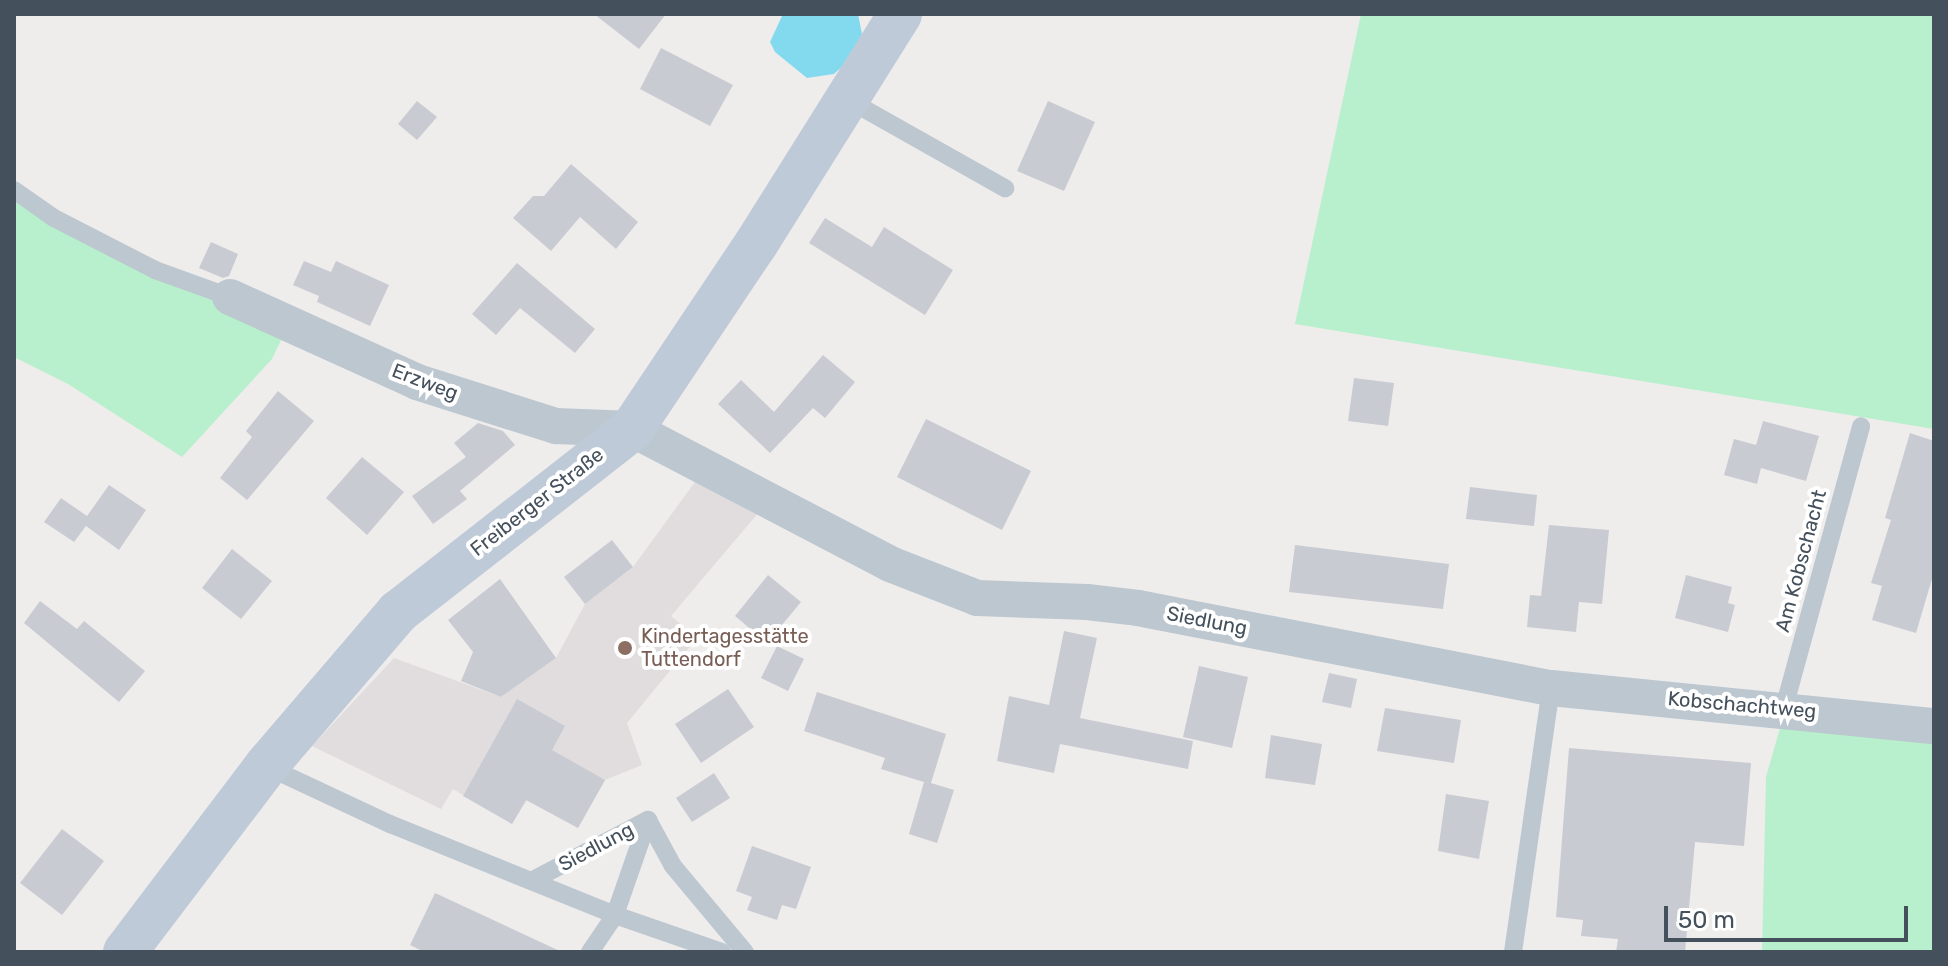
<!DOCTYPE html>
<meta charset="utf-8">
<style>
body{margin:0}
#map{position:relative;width:1948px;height:966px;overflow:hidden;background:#efecec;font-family:Rubik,sans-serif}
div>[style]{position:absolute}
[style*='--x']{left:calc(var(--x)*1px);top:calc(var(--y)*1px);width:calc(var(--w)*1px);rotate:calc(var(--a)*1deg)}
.education>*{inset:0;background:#e1ddde}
.green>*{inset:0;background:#b8f0cd}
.water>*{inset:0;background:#83daef}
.building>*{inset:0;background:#c9cbd2}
.lane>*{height:18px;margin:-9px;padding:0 9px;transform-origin:9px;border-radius:9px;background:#bcc7d0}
.street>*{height:36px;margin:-18px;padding:0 18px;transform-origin:18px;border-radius:18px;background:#bcc7d0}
.secondary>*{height:44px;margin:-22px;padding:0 22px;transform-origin:22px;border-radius:22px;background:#becad7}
.dots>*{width:22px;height:22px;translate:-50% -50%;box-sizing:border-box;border:4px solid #fff;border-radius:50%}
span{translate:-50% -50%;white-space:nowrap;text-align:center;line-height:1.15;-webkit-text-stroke:8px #fff;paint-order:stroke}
.street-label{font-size:20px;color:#44505b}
.education-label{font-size:20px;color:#785e54}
.left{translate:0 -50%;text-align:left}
.frame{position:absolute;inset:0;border:16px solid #44505b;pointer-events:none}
.scale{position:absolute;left:1664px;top:906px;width:244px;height:36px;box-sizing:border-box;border:4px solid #44505b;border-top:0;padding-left:10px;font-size:24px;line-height:28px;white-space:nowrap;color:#44505b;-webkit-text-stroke:6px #fff;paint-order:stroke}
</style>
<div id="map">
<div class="education">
<i style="clip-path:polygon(700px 475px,759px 512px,671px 616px,697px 638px,627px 723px,642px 765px,605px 780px,578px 828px,527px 800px,512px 824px,453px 789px,441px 809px,312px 746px,394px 658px,501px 697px,556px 658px,585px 604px,633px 567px)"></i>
</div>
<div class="green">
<i style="clip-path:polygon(1361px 14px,1934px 14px,1934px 429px,1295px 324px)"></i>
<i style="clip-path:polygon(14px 199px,243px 309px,284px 334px,272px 359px,182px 457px,68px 384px,14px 357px)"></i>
<i style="clip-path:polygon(1782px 721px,1934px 737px,1934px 952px,1762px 952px,1766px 777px)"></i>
</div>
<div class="water">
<i style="clip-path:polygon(783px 14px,858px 14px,862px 34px,847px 62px,834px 74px,807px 78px,775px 52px,770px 42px)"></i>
</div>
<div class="building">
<i style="clip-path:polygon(594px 14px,666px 14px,639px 49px)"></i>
<i style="clip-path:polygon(661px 48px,733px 85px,710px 126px,640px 89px)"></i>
<i style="clip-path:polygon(417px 101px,437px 117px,417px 140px,398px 124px)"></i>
<i style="clip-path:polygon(1048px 101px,1095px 122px,1064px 191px,1017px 171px)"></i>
<i style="clip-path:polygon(571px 164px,638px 222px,616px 249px,580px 217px,551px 251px,513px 218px,533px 196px,544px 196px)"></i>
<i style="clip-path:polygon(825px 218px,872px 247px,884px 227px,953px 270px,925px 315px,809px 243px)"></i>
<i style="clip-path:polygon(211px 242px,238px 254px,229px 276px,223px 278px,199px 268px)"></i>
<i style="clip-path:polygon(304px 261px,331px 272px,336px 261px,389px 285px,370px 326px,317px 302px,319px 296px,293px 285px)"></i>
<i style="clip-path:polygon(517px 263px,595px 329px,575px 353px,520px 308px,496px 335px,472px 314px)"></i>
<i style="clip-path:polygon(823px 355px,855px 382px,825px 418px,813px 408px,770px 453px,718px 404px,741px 380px,774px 412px)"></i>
<i style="clip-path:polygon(1354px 378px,1394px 383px,1388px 426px,1348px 421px)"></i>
<i style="clip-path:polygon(278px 391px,314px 421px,247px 500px,220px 478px,252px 437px,246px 431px)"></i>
<i style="clip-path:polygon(926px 419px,1031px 471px,1002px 530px,897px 477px)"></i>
<i style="clip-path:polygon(1763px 421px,1819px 436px,1806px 481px,1761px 468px,1757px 484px,1724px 475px,1734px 439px,1756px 445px)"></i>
<i style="clip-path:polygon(478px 423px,503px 431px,515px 445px,460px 491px,467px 499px,433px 524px,412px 496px,466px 457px,454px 443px)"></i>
<i style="clip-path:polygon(1910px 433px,1934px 441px,1934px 572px,1916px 633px,1872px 620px,1882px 586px,1871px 583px,1891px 520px,1885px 518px)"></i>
<i style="clip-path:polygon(362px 457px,404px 492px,367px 535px,326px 498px)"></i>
<i style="clip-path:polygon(109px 485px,146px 510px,119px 550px,86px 526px,74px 542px,44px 522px,61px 498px,87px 516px)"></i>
<i style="clip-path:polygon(1470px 487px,1537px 495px,1534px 526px,1466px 519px)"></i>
<i style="clip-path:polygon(1549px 525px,1609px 530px,1602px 604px,1579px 602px,1576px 632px,1527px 627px,1530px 595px,1541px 596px)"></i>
<i style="clip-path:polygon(612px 540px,633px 567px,585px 604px,564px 577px)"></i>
<i style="clip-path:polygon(1295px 545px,1449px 564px,1443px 609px,1289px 592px)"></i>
<i style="clip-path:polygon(232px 549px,272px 581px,241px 619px,202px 588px)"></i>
<i style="clip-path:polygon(768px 575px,801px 602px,767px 643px,735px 616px)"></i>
<i style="clip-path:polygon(1686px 575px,1732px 587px,1728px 603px,1735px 605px,1728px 632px,1675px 618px)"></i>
<i style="clip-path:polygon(500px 579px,556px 658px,501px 697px,461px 681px,473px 652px,448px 620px)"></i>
<i style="clip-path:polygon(40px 601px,77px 629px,84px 621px,145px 671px,119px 702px,24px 623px)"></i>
<i style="clip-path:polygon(1064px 631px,1097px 638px,1080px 718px,1193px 741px,1188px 769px,1060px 744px,1054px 773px,997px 761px,1009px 696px,1049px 705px)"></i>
<i style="clip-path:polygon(777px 646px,804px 659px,788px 691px,761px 678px)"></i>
<i style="clip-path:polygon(1199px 666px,1248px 677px,1232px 748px,1183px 737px)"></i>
<i style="clip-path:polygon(1329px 673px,1357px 679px,1351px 708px,1322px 702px)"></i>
<i style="clip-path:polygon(728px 689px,754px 727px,701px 763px,675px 724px)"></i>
<i style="clip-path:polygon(817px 692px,946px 734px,931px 783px,954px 790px,937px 843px,909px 834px,924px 782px,881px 769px,885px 758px,804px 731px)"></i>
<i style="clip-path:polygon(517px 699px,565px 726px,552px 750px,605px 780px,578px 828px,526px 800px,512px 824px,463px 796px)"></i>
<i style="clip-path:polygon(1385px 708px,1461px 720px,1454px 763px,1377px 751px)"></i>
<i style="clip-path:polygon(1271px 735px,1322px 744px,1315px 785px,1265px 778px)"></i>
<i style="clip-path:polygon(1569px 748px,1751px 763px,1744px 846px,1695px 842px,1685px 952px,1616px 952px,1618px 939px,1581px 936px,1583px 920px,1556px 917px)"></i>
<i style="clip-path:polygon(714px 773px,730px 798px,692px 822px,676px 798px)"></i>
<i style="clip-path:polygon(1446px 794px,1489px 801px,1479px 859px,1438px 851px)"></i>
<i style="clip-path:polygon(62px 829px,104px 861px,62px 915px,20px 883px)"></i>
<i style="clip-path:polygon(752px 846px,811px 867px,796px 909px,782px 905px,777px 920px,747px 910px,752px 897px,736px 891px)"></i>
<i style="clip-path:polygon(435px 893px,562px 952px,424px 952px,410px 945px)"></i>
</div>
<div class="lane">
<i style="--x:845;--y:98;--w:184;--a:29.4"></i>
<i style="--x:14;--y:190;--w:49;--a:35"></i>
<i style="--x:54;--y:218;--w:114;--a:27.2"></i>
<i style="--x:155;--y:270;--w:80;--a:19.8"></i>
<i style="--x:1784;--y:708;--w:292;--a:-74.7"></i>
<i style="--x:266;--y:766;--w:137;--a:25.1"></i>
<i style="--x:390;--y:824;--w:243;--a:22"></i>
<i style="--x:615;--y:915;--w:113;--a:19.1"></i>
<i style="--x:648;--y:820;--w:52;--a:61.5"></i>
<i style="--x:673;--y:866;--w:112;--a:50.1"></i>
<i style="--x:533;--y:880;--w:130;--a:-27.6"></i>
<i style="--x:648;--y:820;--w:101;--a:109.2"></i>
<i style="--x:615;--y:915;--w:45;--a:124"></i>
<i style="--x:1513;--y:952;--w:267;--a:-81.8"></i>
</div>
<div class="street">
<i style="--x:230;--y:297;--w:205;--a:24.4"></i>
<i style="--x:417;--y:382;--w:146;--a:17.6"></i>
<i style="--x:556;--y:426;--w:76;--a:2.3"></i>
<i style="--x:632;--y:429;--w:291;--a:27.6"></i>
<i style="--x:890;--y:564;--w:93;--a:21.3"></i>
<i style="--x:977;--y:598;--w:110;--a:2.1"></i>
<i style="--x:1087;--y:602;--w:51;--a:6.7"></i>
<i style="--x:1138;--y:608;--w:421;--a:11"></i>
<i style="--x:1551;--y:688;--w:385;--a:5.7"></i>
</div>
<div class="secondary">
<i style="--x:125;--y:952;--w:233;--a:-52.8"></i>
<i style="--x:266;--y:766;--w:203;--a:-49.4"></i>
<i style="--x:398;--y:612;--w:297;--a:-38"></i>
<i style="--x:632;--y:429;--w:223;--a:-56.2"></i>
<i style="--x:756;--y:244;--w:271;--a:-57.9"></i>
</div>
<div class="dots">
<i style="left:625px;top:648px;background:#8d6e63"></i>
</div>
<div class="street-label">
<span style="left:425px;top:382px;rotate:21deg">Erzweg</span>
<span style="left:537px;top:502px;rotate:-38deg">Freiberger Straße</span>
<span style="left:1801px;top:561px;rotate:-75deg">Am Kobschacht</span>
<span style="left:1207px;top:621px;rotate:11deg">Siedlung</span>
<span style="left:1742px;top:705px;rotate:5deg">Kobschachtweg</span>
<span style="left:596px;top:847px;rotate:-28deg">Siedlung</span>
</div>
<div class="education-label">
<span class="left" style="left:641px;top:648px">Kindertagesstätte<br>Tuttendorf</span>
</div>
<div class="frame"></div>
<div class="scale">50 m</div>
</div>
